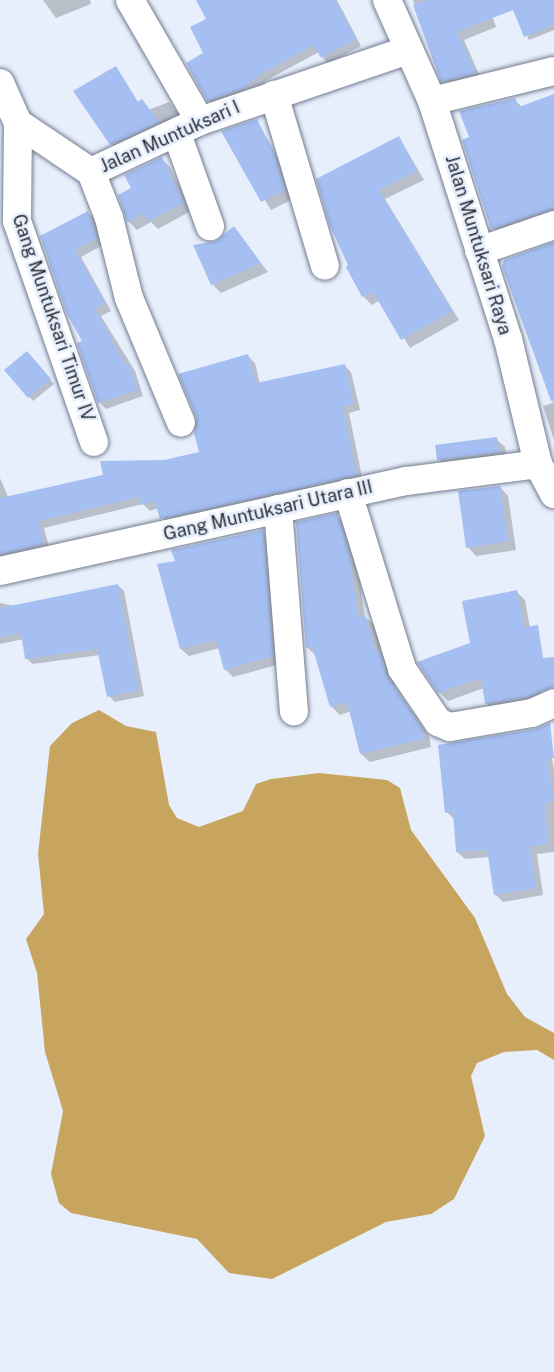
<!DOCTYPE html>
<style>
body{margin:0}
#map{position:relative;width:554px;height:1372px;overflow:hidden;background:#e8effc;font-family:"Public Sans",sans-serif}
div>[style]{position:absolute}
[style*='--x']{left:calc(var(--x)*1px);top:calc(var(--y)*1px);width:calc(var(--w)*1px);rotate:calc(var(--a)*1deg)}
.forest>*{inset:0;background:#c7a55e}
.shadow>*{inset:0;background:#0003}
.building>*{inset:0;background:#a5bff3}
.roads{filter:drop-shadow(0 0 2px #737d91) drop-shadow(0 0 2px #737d91)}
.street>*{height:28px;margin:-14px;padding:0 14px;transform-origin:14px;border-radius:14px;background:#fff}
span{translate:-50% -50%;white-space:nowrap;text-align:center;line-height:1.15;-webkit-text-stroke:5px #e8effc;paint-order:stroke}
.street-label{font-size:18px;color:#2c3039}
</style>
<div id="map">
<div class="forest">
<i style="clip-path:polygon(99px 710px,126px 726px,156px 732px,169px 805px,177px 818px,199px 827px,243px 811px,256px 784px,271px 779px,319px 773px,387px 780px,400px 788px,411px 830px,475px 918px,507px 994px,525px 1017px,554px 1033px,554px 1060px,537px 1050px,504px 1052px,477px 1063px,471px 1076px,485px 1136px,454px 1199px,431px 1214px,386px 1222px,272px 1279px,229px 1273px,197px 1239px,71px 1213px,59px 1203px,51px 1174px,63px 1111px,45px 1052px,37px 973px,26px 939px,44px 914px,38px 854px,50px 746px,72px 723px)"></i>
</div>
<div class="shadow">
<i style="clip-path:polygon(43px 0,90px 0,91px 4px,56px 18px)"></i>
<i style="clip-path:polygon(198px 0,337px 0,361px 46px,328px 64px,319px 52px,267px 80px,249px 95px,215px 107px,209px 100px,205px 54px,208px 20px)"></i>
<i style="clip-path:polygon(413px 0,486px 0,496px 27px,464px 40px,482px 81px,451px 89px,443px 81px)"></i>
<i style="clip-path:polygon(510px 0,554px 0,554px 30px,529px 40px)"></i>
<i style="clip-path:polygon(554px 95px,554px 219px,501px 237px,493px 228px,471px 138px,514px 99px,522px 107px)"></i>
<i style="clip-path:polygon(169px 102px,184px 122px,120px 152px,111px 144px,135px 115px)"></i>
<i style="clip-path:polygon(257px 121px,282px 164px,293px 199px,271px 210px,223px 132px)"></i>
<i style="clip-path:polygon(399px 137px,424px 180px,385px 199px,459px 320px,410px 348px,380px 300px,372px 305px,363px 296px,332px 226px)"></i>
<i style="clip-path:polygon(162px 159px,170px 167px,191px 211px,158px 229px,151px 222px,137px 230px,128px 221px,133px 189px)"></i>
<i style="clip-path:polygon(88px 213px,95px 219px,103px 245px,81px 257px,111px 311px,101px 316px,135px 371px,143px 396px,106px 409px,99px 402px,84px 341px,42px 237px)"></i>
<i style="clip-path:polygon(234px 228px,268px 272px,221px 293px,212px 284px,217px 243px)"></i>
<i style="clip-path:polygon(554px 247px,554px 440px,543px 406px,553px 403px,518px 309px)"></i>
<i style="clip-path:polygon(248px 356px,255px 363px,260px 384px,344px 365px,351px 372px,360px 410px,349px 413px,363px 482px,168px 525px,158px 508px,150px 511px,143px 504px,44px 528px,50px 551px,0 565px,0 478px,8px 497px,201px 453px)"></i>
<i style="clip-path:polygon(31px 357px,54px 384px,33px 401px,6px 371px)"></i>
<i style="clip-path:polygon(496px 439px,505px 447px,507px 461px,447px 468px,439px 460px)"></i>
<i style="clip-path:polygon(500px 487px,508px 496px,516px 550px,476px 556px,468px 547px)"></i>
<i style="clip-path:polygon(336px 515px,345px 523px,357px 562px,365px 617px,374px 625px,396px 688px,429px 736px,431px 747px,370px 762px,361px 754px,351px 711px,340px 715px,331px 706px,316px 656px,307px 647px)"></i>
<i style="clip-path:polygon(263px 531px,270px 539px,280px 664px,233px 677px,225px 669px,220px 648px,189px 656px,181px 649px,177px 562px)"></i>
<i style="clip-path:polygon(118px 585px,124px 591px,144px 696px,115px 702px,109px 696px,100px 655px,33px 664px,27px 659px,24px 639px,0 644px,0 603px,15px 606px)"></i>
<i style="clip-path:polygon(516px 591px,525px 600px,543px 702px,495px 712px,487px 704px,484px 688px,448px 701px,439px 692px,472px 644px)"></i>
<i style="clip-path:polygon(548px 736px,554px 770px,554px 852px,537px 854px,543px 895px,503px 902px,495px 894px,490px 857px,465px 859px,457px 852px,454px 819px,447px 812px)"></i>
</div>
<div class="building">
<i style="clip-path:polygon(196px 0,335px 0,356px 39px,321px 58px,314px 45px,261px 74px,242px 89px,207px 101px,186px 63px,203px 53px,190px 27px,206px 19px)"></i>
<i style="clip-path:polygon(428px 0,554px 0,554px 25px,524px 37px,513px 10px,457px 32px,476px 73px,441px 82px,413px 5px)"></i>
<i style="clip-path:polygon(116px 66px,138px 102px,142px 99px,159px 122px,110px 145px,73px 91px)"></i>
<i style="clip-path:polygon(554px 94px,554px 209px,491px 229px,462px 140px,469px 137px,459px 111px,515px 98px,519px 107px)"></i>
<i style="clip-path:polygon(257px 119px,274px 154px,285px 190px,261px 202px,221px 131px)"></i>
<i style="clip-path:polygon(399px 136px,417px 171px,379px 190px,452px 311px,401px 340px,373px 292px,362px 297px,346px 267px,348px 265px,330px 226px,316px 179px)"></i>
<i style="clip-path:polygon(162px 157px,184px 203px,148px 221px,144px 213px,127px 222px,118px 195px,131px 188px,124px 175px)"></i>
<i style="clip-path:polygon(88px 211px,97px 238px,75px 250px,105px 303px,95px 309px,125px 364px,128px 363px,138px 390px,98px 403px,77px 343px,82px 341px,67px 314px,40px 236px)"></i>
<i style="clip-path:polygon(234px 226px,261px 263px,211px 285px,193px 245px,216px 241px)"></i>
<i style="clip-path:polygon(554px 242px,554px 400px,551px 401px,502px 266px,504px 260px)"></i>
<i style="clip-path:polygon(27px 351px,51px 379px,28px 398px,4px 370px)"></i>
<i style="clip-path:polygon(248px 354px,256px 383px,345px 364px,354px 404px,343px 406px,357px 475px,160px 519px,154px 501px,141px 505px,139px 497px,38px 521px,44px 544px,0 554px,0 498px,103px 475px,100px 461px,164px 460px,199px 452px,194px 433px,196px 417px,178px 374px)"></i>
<i style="clip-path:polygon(497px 437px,499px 452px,437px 460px,435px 445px)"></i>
<i style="clip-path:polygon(500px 486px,508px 541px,466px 548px,458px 491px)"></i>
<i style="clip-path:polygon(337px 513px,349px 552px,358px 617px,365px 615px,376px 653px,379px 651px,388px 678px,421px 726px,424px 739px,360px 754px,347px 702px,330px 707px,312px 646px,306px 648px,296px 522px)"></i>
<i style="clip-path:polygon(263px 530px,273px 656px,224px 670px,216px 640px,180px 649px,157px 564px,175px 561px,171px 550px)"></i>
<i style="clip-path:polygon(118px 584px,139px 690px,107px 697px,97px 649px,25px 659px,21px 633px,0 637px,0 608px)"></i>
<i style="clip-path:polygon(517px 590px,524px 627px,538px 625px,543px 658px,554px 657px,554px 687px,527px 697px,485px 704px,481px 678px,438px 693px,417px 662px,470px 643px,462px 601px)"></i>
<i style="clip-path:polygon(550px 723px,554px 758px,547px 759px,554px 801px,545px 803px,548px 845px,530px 846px,536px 888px,494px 895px,487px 850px,456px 852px,453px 812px,445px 813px,438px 745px,535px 729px)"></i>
</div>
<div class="roads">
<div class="street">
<i style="--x:130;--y:0;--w:140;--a:60"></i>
<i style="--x:387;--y:0;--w:111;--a:66"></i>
<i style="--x:432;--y:101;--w:250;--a:72.3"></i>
<i style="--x:508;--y:339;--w:129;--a:76.5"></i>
<i style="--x:538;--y:464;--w:34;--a:62"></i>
<i style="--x:0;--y:83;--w:44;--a:65.8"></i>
<i style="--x:18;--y:123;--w:88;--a:33.9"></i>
<i style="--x:91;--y:172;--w:120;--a:-25.1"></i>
<i style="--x:200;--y:121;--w:220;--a:-18.8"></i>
<i style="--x:274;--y:95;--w:178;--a:73.4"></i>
<i style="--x:432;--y:101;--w:126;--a:-13.8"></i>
<i style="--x:18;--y:123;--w:98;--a:90.6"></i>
<i style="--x:17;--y:221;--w:234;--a:70.8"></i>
<i style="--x:177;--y:134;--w:98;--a:70.3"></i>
<i style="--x:91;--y:172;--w:49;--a:68.6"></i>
<i style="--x:109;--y:218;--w:82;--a:76"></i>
<i style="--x:129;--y:298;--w:135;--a:67.4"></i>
<i style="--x:479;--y:251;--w:79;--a:-19.1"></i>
<i style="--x:348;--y:493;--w:184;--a:72.9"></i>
<i style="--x:402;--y:669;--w:64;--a:55.8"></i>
<i style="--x:438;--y:722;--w:13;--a:23"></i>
<i style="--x:450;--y:727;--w:83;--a:-9.7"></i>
<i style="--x:532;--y:713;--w:24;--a:-24"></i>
<i style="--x:278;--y:509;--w:203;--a:85.5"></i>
<i style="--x:0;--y:571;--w:416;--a:-12.5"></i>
<i style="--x:406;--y:481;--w:133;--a:-7.3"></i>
</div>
</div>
<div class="street-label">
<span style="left:170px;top:137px;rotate:-24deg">Jalan Muntuksari I</span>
<span style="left:478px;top:245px;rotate:73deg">Jalan Muntuksari Raya</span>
<span style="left:53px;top:318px;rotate:71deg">Gang Muntuksari Timur IV</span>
<span style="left:268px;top:511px;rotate:-13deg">Gang Muntuksari Utara III</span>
</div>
</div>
